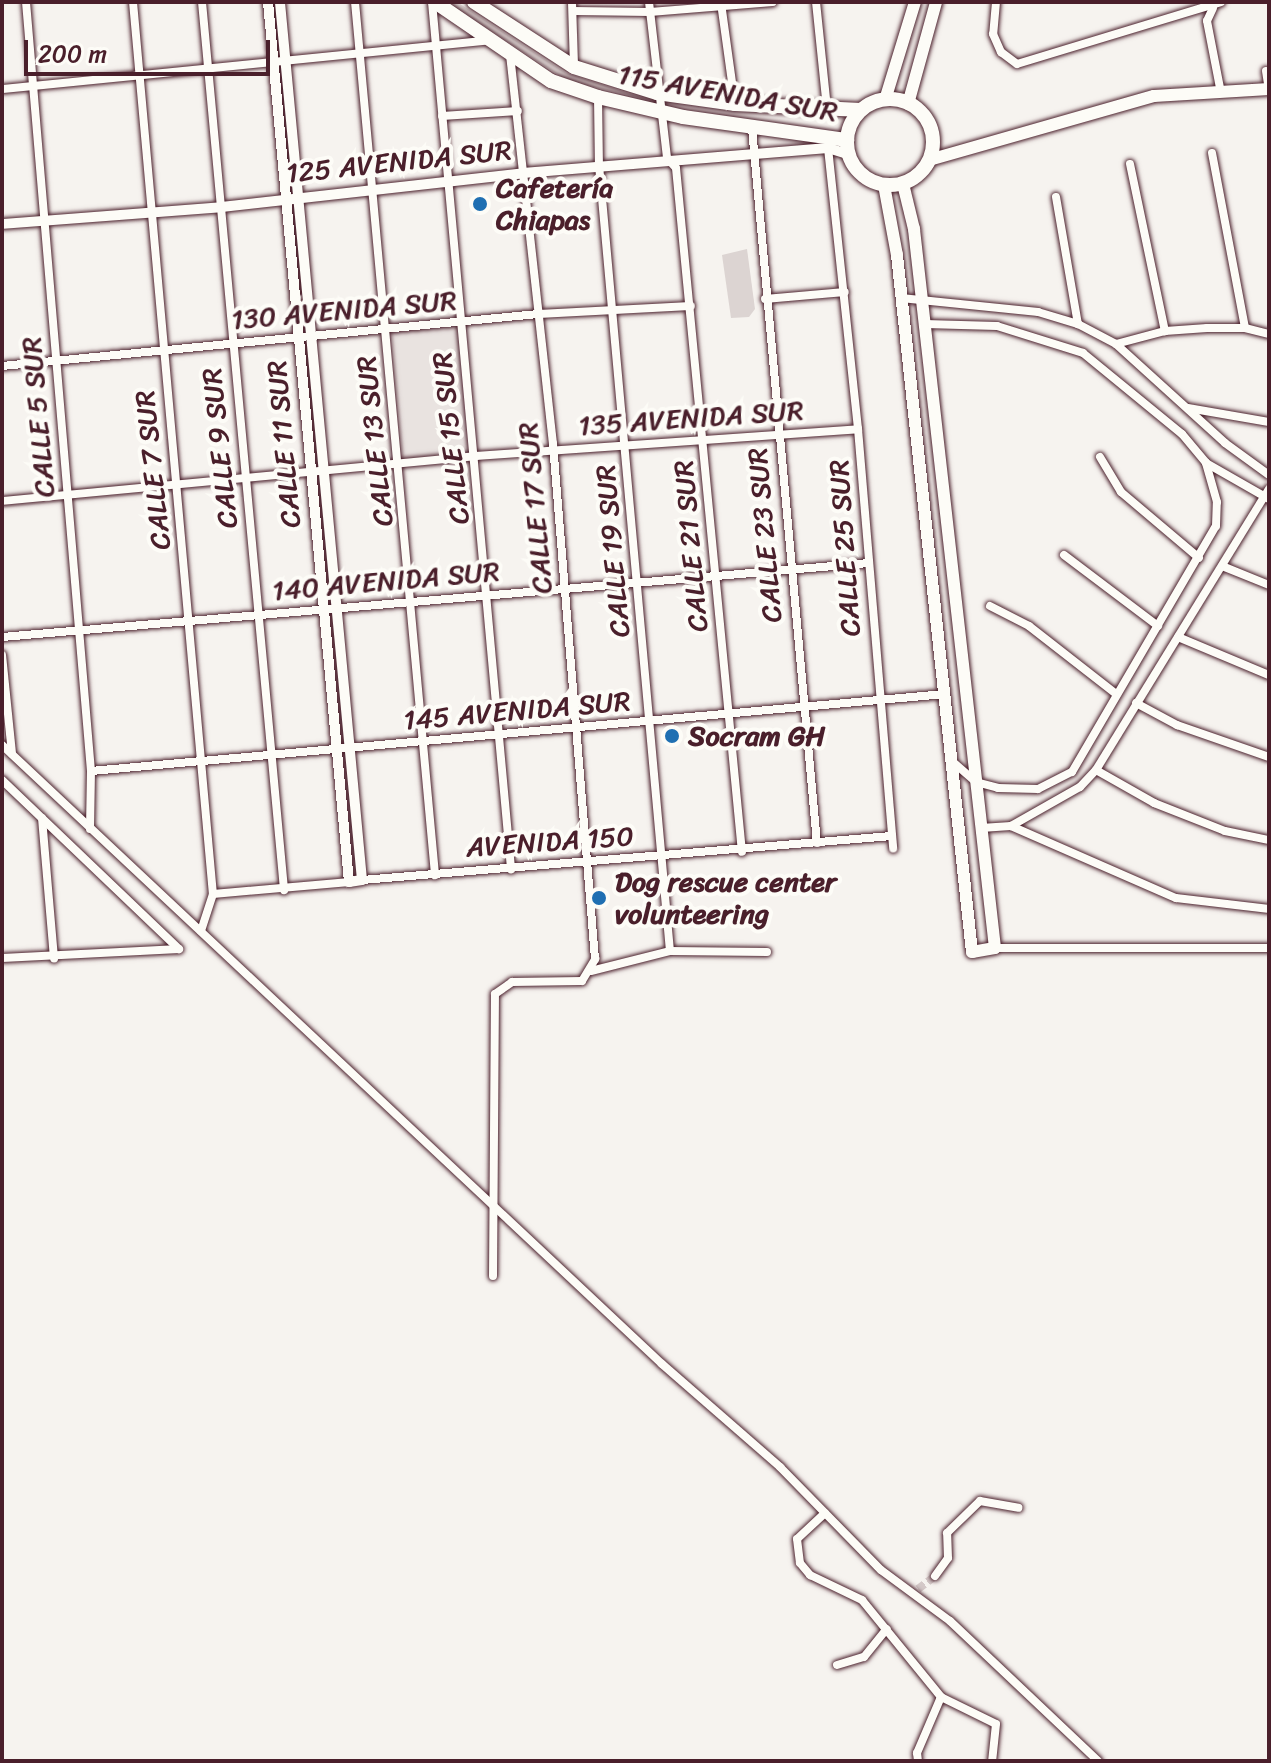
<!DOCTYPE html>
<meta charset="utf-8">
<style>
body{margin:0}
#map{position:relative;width:1271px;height:1763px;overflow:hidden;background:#f6f3ef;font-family:Sriracha,sans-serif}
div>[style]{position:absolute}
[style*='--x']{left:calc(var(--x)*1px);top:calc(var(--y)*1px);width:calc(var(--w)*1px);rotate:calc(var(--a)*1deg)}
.built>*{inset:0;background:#e9e3e0}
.green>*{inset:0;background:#dcd4d2}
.minor-tunnel>*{height:8px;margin-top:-4px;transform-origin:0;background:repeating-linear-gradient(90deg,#d4c9c8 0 8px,transparent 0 12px)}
.roads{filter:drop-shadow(0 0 2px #4a1f2b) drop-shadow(0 0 2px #4a1f2b)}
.minor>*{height:8px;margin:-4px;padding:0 4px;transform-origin:4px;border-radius:4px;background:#fdfcf7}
.tertiary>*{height:10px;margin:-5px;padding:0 5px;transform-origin:5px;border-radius:5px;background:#fdfcf7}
.secondary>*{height:12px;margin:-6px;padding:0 6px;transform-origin:6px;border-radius:6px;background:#fdfcf7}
.primary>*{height:14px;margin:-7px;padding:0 7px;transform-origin:7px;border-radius:7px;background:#fdfcf7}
.primary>.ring{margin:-7px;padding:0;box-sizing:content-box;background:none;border:14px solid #fdfcf7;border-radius:50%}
.dots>*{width:22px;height:22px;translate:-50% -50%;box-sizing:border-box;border:4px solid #fdfcf7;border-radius:50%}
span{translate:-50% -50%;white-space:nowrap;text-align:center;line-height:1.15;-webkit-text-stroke:8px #fdfcf7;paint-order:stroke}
.street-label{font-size:28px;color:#4a1f2b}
.poi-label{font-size:28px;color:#4a1f2b;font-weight:700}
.left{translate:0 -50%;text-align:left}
.frame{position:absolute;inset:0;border:4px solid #4a1f2b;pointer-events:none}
.scale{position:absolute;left:24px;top:40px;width:246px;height:36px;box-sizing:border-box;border:4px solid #4a1f2b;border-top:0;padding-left:10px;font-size:24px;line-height:28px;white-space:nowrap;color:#4a1f2b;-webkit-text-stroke:6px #fdfcf7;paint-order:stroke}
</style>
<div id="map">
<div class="built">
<i style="clip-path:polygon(459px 326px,471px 454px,403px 459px,392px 331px)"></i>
<i style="clip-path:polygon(177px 438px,181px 479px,238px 474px,237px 460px,249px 459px,250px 471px,305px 466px,306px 479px,252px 484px,253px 496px,241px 497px,239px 485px,183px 491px,186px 534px,175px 535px,171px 492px,72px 501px,73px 510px,64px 511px,62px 502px,2px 508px,2px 496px,61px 490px,61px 481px,69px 481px,70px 489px,169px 480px,166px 439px)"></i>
</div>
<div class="green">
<i style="clip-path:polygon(446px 2px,457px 2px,566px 73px,646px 99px,568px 81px)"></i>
<i style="clip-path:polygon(747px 249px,755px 309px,749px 317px,731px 318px,722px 255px)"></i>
</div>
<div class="minor-tunnel">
<i style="--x:918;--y:1589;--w:21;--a:-37"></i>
</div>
<div class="roads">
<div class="minor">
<i style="--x:26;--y:2;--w:772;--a:85.17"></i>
<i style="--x:91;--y:771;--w:58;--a:91"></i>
<i style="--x:133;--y:2;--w:896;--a:84.88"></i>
<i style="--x:213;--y:894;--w:39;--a:108"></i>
<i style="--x:202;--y:2;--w:892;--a:84.72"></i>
<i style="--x:355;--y:2;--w:877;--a:84.76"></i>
<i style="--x:432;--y:2;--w:871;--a:84.79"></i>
<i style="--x:572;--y:2;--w:65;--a:88.2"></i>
<i style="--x:649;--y:2;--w:157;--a:83.4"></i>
<i style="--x:667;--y:158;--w:13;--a:48"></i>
<i style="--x:676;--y:168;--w:687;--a:84.49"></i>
<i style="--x:816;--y:2;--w:108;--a:84.1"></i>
<i style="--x:996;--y:2;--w:32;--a:95"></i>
<i style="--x:993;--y:34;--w:20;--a:66"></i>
<i style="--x:1001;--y:52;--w:20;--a:37"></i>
<i style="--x:1017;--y:64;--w:213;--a:-16.9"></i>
<i style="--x:721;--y:3;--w:102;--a:82.1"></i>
<i style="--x:1213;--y:8;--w:14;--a:115"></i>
<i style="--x:1207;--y:21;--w:68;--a:79"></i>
<i style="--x:573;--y:11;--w:77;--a:0.7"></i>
<i style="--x:650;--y:12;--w:123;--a:-4.6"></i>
<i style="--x:1266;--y:71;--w:18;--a:81"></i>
<i style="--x:2;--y:89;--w:489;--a:-5.7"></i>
<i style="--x:598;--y:97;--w:68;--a:89.2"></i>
<i style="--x:599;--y:165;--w:789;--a:84.84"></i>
<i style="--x:442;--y:116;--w:76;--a:-3.8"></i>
<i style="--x:752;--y:128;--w:718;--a:84.81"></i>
<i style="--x:828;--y:148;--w:283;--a:83.9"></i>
<i style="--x:858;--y:429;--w:421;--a:85.2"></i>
<i style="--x:1212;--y:153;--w:178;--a:79.3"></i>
<i style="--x:1130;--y:164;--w:171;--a:78.2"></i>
<i style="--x:1056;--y:197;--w:129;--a:80.2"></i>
<i style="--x:901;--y:298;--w:138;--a:5.8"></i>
<i style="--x:1038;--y:312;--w:42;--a:16.7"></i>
<i style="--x:1078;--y:324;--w:43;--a:27.8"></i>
<i style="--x:1116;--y:344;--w:147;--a:42.2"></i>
<i style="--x:1225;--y:443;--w:54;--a:36"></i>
<i style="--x:765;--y:299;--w:80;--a:-5"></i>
<i style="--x:925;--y:324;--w:72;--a:1.6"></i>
<i style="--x:997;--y:326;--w:90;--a:17.4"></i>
<i style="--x:1083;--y:353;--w:128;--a:39.3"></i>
<i style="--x:1182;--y:434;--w:38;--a:50"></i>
<i style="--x:1206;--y:463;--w:73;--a:29.7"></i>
<i style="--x:1116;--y:344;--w:51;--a:-14.9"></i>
<i style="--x:1165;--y:331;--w:42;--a:-4.1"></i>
<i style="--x:1207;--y:328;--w:38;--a:0"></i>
<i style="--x:1245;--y:328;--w:25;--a:14"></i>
<i style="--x:2;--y:366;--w:539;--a:-5.54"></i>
<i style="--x:538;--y:314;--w:153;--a:-3"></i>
<i style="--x:1188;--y:408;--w:82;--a:9.8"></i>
<i style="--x:1100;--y:457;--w:41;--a:59"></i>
<i style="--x:1121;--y:492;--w:102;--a:40.2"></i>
<i style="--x:2;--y:501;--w:476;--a:-5.4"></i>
<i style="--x:476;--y:456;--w:383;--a:-4"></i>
<i style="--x:1064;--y:555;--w:118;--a:37.1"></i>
<i style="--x:1222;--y:566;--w:51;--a:22"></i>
<i style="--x:990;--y:606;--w:44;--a:27.1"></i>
<i style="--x:1029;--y:626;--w:110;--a:38"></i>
<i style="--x:2;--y:637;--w:870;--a:-4.88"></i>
<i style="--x:1178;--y:637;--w:99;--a:22.7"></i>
<i style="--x:2;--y:655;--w:99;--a:84.2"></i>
<i style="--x:1136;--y:703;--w:47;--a:28.2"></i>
<i style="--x:1177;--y:725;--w:97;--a:19.2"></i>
<i style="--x:2;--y:745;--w:905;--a:43.16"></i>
<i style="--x:662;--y:1364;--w:157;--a:41.1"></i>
<i style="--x:780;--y:1467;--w:144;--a:45.6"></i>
<i style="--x:881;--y:1570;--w:86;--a:36.5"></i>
<i style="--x:950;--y:1621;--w:204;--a:43.4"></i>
<i style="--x:953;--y:762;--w:30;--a:41"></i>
<i style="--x:976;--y:782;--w:23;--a:15"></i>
<i style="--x:998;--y:788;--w:40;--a:1.4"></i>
<i style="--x:1038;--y:789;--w:38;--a:-27"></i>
<i style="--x:1072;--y:772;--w:285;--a:-59.7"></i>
<i style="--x:1216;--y:526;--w:24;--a:-88"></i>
<i style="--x:1217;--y:502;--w:41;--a:-105.8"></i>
<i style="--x:1096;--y:770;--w:67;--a:29.6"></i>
<i style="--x:1154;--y:803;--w:76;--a:21.5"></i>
<i style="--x:1225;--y:831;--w:45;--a:11.6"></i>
<i style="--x:91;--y:771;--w:857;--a:-5.15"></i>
<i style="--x:2;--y:780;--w:245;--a:43.7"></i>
<i style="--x:179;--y:949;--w:177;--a:177.1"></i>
<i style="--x:42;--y:818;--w:141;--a:85.1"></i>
<i style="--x:1011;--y:826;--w:180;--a:23.6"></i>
<i style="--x:1176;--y:898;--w:94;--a:6.7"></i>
<i style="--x:981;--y:828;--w:30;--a:-4"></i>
<i style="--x:1011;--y:826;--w:79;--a:-29.5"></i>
<i style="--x:1080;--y:787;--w:23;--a:-47"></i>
<i style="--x:1096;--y:770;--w:330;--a:-58.4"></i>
<i style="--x:362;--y:880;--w:531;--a:-4.75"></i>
<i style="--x:213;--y:894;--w:137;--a:-5"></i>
<i style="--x:995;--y:948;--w:274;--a:0"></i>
<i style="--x:591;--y:971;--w:81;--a:-14.2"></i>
<i style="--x:670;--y:951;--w:97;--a:0.6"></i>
<i style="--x:493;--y:1276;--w:282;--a:-89.6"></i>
<i style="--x:495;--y:994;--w:21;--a:-35"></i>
<i style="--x:512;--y:982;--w:70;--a:-0.8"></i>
<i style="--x:582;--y:981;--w:26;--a:-59"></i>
<i style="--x:595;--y:959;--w:517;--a:-94.66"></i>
<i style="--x:553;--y:444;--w:392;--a:-96.3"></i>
<i style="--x:825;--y:1513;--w:38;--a:137"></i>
<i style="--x:797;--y:1539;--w:24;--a:83"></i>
<i style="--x:800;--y:1563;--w:16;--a:50"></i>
<i style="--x:810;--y:1575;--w:58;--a:25.7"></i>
<i style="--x:862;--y:1600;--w:125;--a:50.8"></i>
<i style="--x:941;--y:1697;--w:61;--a:26.1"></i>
<i style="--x:996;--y:1724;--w:37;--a:96"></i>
<i style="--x:935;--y:1576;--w:22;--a:-54"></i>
<i style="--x:948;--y:1558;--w:25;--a:-92"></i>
<i style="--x:947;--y:1533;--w:46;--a:-44.1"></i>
<i style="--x:980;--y:1501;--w:39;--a:10"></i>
<i style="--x:837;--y:1665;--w:28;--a:-17"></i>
<i style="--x:864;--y:1657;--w:36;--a:-51"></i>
<i style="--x:918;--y:1761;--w:8;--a:-97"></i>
<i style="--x:917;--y:1753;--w:61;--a:-66.8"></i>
</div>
<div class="tertiary">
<i style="--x:268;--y:2;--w:884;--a:84.74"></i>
<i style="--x:349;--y:882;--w:13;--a:-9"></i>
<i style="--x:362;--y:880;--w:882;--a:-95.34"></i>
<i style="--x:2;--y:224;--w:221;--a:-4.4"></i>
<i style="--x:222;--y:207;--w:303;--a:-6.4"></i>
<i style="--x:523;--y:173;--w:306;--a:-4.7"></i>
<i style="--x:828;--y:148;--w:21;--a:17"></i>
</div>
<div class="secondary">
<i style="--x:885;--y:100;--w:102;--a:-73"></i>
<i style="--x:908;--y:104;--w:106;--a:-74.6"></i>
<i style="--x:929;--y:160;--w:234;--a:-15.9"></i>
<i style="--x:1154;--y:96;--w:115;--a:-3.5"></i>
<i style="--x:884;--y:185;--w:71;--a:79.5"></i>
<i style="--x:897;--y:255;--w:701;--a:83.86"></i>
<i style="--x:972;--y:952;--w:23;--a:-10"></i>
<i style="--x:995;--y:948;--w:724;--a:-96.43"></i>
<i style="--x:914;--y:229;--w:46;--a:-103.7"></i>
</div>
<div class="primary">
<i style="--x:435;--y:2;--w:140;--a:34.3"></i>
<i style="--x:551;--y:81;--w:50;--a:18.8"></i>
<i style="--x:598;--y:97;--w:87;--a:13.2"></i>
<i style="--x:683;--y:117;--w:166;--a:8"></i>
<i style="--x:474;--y:2;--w:119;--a:33"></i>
<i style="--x:574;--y:67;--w:87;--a:17.4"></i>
<i style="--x:657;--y:93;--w:79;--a:8"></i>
<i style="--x:735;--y:104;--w:126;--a:2.7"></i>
<i class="ring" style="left:847px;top:99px;width:72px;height:72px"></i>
</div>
</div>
<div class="dots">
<i style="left:480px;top:204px;background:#1f6fb2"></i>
<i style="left:672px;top:736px;background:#1f6fb2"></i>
<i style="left:599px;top:898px;background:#1f6fb2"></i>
</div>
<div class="street-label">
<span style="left:728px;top:93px;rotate:10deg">115 AVENIDA SUR</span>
<span style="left:399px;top:162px;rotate:-6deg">125 AVENIDA SUR</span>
<span style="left:344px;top:310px;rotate:-5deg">130 AVENIDA SUR</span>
<span style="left:38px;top:417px;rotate:-95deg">CALLE 5 SUR</span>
<span style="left:691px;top:418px;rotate:-4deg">135 AVENIDA SUR</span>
<span style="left:451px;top:438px;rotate:-96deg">CALLE 15 SUR</span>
<span style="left:375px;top:441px;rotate:-96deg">CALLE 13 SUR</span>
<span style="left:284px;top:444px;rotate:-95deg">CALLE 11 SUR</span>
<span style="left:220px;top:448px;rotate:-96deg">CALLE 9 SUR</span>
<span style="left:153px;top:470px;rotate:-96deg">CALLE 7 SUR</span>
<span style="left:535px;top:508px;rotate:-95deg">CALLE 17 SUR</span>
<span style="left:765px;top:535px;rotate:-95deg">CALLE 23 SUR</span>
<span style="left:691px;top:546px;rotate:-95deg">CALLE 21 SUR</span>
<span style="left:845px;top:548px;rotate:-94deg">CALLE 25 SUR</span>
<span style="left:613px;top:551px;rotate:-95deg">CALLE 19 SUR</span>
<span style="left:386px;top:581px;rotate:-5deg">140 AVENIDA SUR</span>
<span style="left:517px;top:711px;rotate:-5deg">145 AVENIDA SUR</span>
<span style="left:550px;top:842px;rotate:-4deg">AVENIDA 150</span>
</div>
<div class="poi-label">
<span class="left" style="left:496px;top:204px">Cafetería<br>Chiapas</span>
<span class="left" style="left:688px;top:736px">Socram GH</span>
<span class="left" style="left:615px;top:898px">Dog rescue center<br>volunteering</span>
</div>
<div class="frame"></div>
<div class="scale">200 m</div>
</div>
